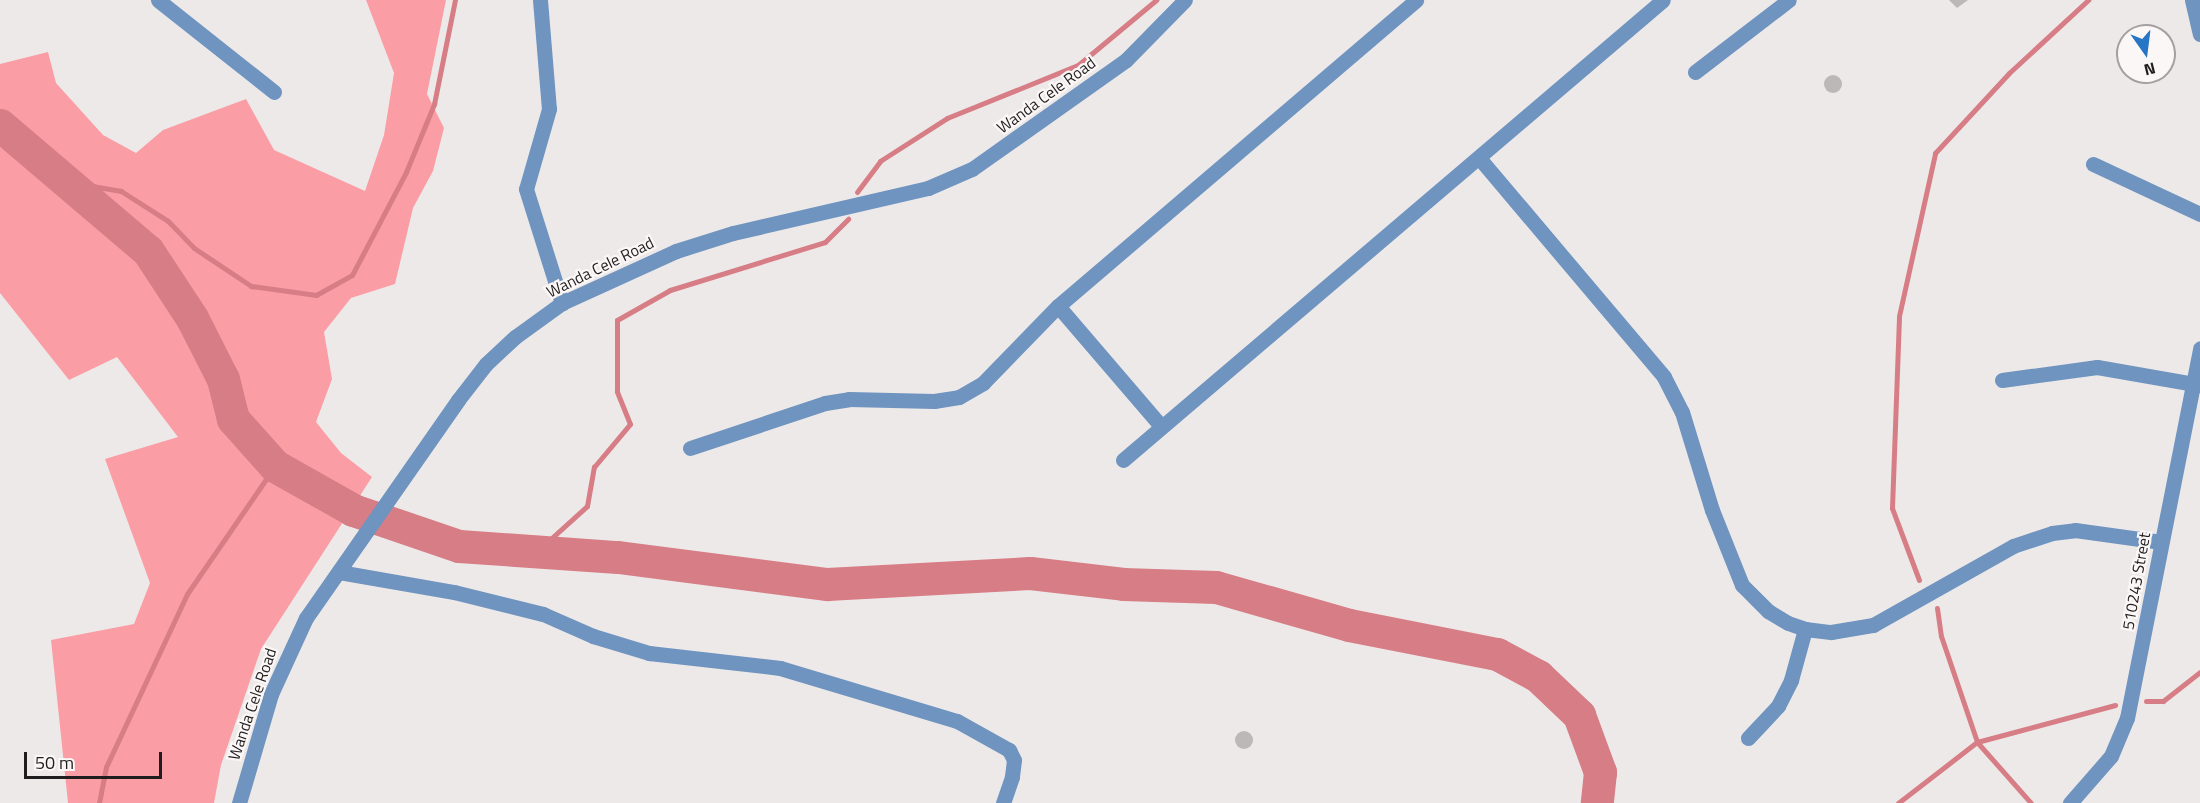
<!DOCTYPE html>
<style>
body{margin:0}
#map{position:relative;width:2200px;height:803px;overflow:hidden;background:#eee9e9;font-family:"Titillium Web",sans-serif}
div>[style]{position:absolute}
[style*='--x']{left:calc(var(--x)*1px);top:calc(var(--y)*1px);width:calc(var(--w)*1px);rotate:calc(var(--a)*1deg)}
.forest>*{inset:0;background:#fb9da5}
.stream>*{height:5px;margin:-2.5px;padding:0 2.5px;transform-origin:2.5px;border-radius:2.5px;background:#d77d85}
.river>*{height:33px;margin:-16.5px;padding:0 16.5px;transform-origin:16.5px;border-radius:16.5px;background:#d77d85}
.building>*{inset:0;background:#bdb8b8}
.round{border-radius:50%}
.street>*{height:15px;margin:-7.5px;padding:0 7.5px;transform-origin:7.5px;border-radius:7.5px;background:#6e94bf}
span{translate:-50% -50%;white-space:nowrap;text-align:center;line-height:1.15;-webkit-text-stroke:4.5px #fcf7f7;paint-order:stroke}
.street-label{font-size:16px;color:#1f1d1d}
.north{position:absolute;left:2116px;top:24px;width:60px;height:60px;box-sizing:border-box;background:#fcf7f7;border:2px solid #a4a0a0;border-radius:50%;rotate:166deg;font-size:16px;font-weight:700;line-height:24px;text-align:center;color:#1f1d1d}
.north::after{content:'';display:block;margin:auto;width:21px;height:27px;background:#2776c5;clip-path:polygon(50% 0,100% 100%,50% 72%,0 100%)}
.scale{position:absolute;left:24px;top:752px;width:138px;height:27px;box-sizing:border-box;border:3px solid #1f1d1d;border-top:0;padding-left:8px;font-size:18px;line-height:21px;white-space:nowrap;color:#1f1d1d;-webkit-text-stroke:4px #fcf7f7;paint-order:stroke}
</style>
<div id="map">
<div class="forest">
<i style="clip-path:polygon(366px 0,446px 0,427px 94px,444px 128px,433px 171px,413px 208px,395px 284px,351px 298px,324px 332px,332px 379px,316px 422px,341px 453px,372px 477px,261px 649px,221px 765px,214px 803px,68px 803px,51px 640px,134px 624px,150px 583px,105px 459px,178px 437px,117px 357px,69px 380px,0 293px,0 64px,48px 52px,56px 83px,103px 135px,136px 153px,163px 130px,246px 99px,274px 150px,365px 191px,384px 135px,394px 73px)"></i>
</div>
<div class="stream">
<i style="--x:69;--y:182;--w:53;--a:9.8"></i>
<i style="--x:121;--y:191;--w:56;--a:32.6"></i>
<i style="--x:168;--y:221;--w:37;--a:46"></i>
<i style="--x:194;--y:248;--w:69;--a:33.7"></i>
<i style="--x:251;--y:286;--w:66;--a:7.9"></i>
<i style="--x:316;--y:295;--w:41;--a:-29.1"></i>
<i style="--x:352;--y:275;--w:116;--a:-62.3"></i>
<i style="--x:406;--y:172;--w:74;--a:-67.6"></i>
<i style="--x:434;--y:104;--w:106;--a:-78.6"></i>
<i style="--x:857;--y:192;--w:39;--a:-53"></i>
<i style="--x:880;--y:161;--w:80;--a:-32.7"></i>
<i style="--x:947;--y:118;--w:141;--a:-22"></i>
<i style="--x:1078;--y:65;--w:102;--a:-39.8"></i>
<i style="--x:535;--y:553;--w:70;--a:-42.1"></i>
<i style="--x:587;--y:506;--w:40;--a:-80"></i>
<i style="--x:594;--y:467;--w:56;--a:-50.1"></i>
<i style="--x:630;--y:424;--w:35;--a:-112"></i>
<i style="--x:617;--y:391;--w:71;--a:-90"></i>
<i style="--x:617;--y:320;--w:61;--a:-29.5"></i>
<i style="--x:670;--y:290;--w:162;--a:-17.2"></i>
<i style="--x:825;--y:242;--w:33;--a:-45"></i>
<i style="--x:1919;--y:580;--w:77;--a:-110.6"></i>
<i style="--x:1892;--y:508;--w:192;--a:-87.9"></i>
<i style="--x:1899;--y:316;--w:167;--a:-77.5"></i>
<i style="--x:1935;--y:153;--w:109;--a:-47.2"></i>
<i style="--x:2009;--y:73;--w:108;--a:-42.7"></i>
<i style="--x:1937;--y:608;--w:28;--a:82"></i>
<i style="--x:1941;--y:636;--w:112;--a:71.2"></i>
<i style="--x:1977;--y:742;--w:81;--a:48.5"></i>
<i style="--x:2146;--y:701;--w:17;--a:0"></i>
<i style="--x:2163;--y:701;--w:47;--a:-38.1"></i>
<i style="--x:99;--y:803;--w:37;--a:-79"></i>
<i style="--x:106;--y:767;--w:191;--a:-64.9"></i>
<i style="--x:187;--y:594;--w:155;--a:-55.5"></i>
<i style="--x:1898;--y:803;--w:100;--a:-37.7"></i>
<i style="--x:1977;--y:742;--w:143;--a:-15"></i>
</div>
<div class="river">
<i style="--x:0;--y:125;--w:194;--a:40.4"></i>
<i style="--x:148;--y:251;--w:80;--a:56.7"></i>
<i style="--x:192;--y:318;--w:68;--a:63.1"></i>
<i style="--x:223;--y:379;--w:41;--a:76"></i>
<i style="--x:233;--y:419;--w:63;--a:48.2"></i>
<i style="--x:275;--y:466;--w:90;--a:29.4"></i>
<i style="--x:353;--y:510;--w:112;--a:18.8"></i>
<i style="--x:459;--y:546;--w:159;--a:4"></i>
<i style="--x:618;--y:557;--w:211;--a:7.4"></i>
<i style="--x:827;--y:584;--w:203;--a:-3.1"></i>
<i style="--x:1030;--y:573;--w:94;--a:6.7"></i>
<i style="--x:1123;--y:584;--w:93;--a:1.8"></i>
<i style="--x:1216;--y:587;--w:138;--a:15.9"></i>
<i style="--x:1349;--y:625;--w:151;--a:11.1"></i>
<i style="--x:1497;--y:654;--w:47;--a:28.2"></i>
<i style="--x:1538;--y:676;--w:57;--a:43.6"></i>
<i style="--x:1579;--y:715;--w:61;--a:69.8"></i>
<i style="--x:1600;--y:772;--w:31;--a:96"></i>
</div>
<div class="building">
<i style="clip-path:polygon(1949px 0,1968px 0,1957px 8px)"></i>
<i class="round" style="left:1824px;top:75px;width:18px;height:18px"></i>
<i class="round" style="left:1235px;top:731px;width:18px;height:18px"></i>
</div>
<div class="street">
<i style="--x:158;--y:0;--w:148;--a:38.4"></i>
<i style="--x:540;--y:0;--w:109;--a:85.3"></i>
<i style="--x:549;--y:109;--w:83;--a:106"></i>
<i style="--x:526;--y:189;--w:120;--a:72.5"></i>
<i style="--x:2192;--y:0;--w:35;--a:77"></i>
<i style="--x:1695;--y:72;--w:118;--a:-37.5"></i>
<i style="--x:1480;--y:159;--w:285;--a:49.8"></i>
<i style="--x:1664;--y:377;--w:39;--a:63"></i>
<i style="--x:1682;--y:412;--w:102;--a:73"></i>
<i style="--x:1712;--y:510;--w:81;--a:68.2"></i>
<i style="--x:1742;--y:585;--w:37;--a:45"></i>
<i style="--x:1768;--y:611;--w:23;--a:31"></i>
<i style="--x:1788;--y:623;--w:18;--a:19"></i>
<i style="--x:1805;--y:629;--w:26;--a:7"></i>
<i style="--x:1831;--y:632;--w:43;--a:-9.5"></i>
<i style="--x:1873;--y:625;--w:161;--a:-29.4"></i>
<i style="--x:2013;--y:546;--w:41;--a:-18.4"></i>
<i style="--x:2052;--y:533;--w:23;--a:-7"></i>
<i style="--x:2075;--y:530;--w:87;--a:7.9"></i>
<i style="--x:2093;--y:164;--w:118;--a:25"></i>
<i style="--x:1058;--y:306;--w:158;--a:49.4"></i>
<i style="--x:2002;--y:380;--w:96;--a:-7.8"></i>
<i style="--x:2097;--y:367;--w:105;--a:9.9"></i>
<i style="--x:690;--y:448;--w:142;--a:-18.4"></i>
<i style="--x:825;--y:403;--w:24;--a:-9"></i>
<i style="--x:849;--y:399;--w:85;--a:1.3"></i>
<i style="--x:934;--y:401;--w:25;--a:-9"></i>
<i style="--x:959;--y:397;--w:28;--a:-30"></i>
<i style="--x:983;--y:383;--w:107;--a:-45.8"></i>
<i style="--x:1058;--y:306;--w:471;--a:-40.5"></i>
<i style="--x:1123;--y:460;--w:709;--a:-40.43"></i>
<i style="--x:339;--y:572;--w:117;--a:9.9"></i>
<i style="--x:454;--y:592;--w:92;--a:13.9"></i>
<i style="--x:543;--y:614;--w:55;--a:23.7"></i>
<i style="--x:593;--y:636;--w:59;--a:16.9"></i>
<i style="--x:649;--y:653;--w:132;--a:6.5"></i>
<i style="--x:780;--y:668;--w:185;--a:16.7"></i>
<i style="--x:957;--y:721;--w:60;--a:29.1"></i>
<i style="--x:1009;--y:750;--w:11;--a:63"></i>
<i style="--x:1014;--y:760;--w:17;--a:97"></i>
<i style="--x:1012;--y:777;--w:28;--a:109"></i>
<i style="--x:1748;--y:738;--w:44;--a:-46.8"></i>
<i style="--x:1778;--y:706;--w:29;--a:-63"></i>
<i style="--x:1791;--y:680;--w:53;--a:-74.6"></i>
<i style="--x:239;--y:803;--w:114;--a:-73.6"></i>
<i style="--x:271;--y:694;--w:84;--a:-65.3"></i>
<i style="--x:306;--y:618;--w:266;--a:-55.1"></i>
<i style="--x:458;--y:400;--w:46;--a:-52.1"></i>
<i style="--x:486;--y:364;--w:40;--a:-43"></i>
<i style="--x:515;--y:337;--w:58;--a:-35.9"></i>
<i style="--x:562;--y:303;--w:125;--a:-24.5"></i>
<i style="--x:676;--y:251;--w:60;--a:-17.5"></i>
<i style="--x:733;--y:233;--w:200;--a:-13"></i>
<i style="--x:928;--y:188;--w:48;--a:-23.4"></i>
<i style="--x:972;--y:169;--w:189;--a:-35.3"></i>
<i style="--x:1126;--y:60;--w:84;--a:-45.5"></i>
<i style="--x:2070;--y:803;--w:62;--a:-48.9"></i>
<i style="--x:2111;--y:756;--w:41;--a:-67.2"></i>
<i style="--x:2127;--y:718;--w:377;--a:-78.8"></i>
</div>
<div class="street-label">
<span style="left:1046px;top:95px;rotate:-36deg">Wanda Cele Road</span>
<span style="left:600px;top:267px;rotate:-26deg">Wanda Cele Road</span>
<span style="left:2136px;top:581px;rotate:-80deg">510243 Street</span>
<span style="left:252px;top:704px;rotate:-71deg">Wanda Cele Road</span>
</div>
<div class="north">N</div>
<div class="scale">50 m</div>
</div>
